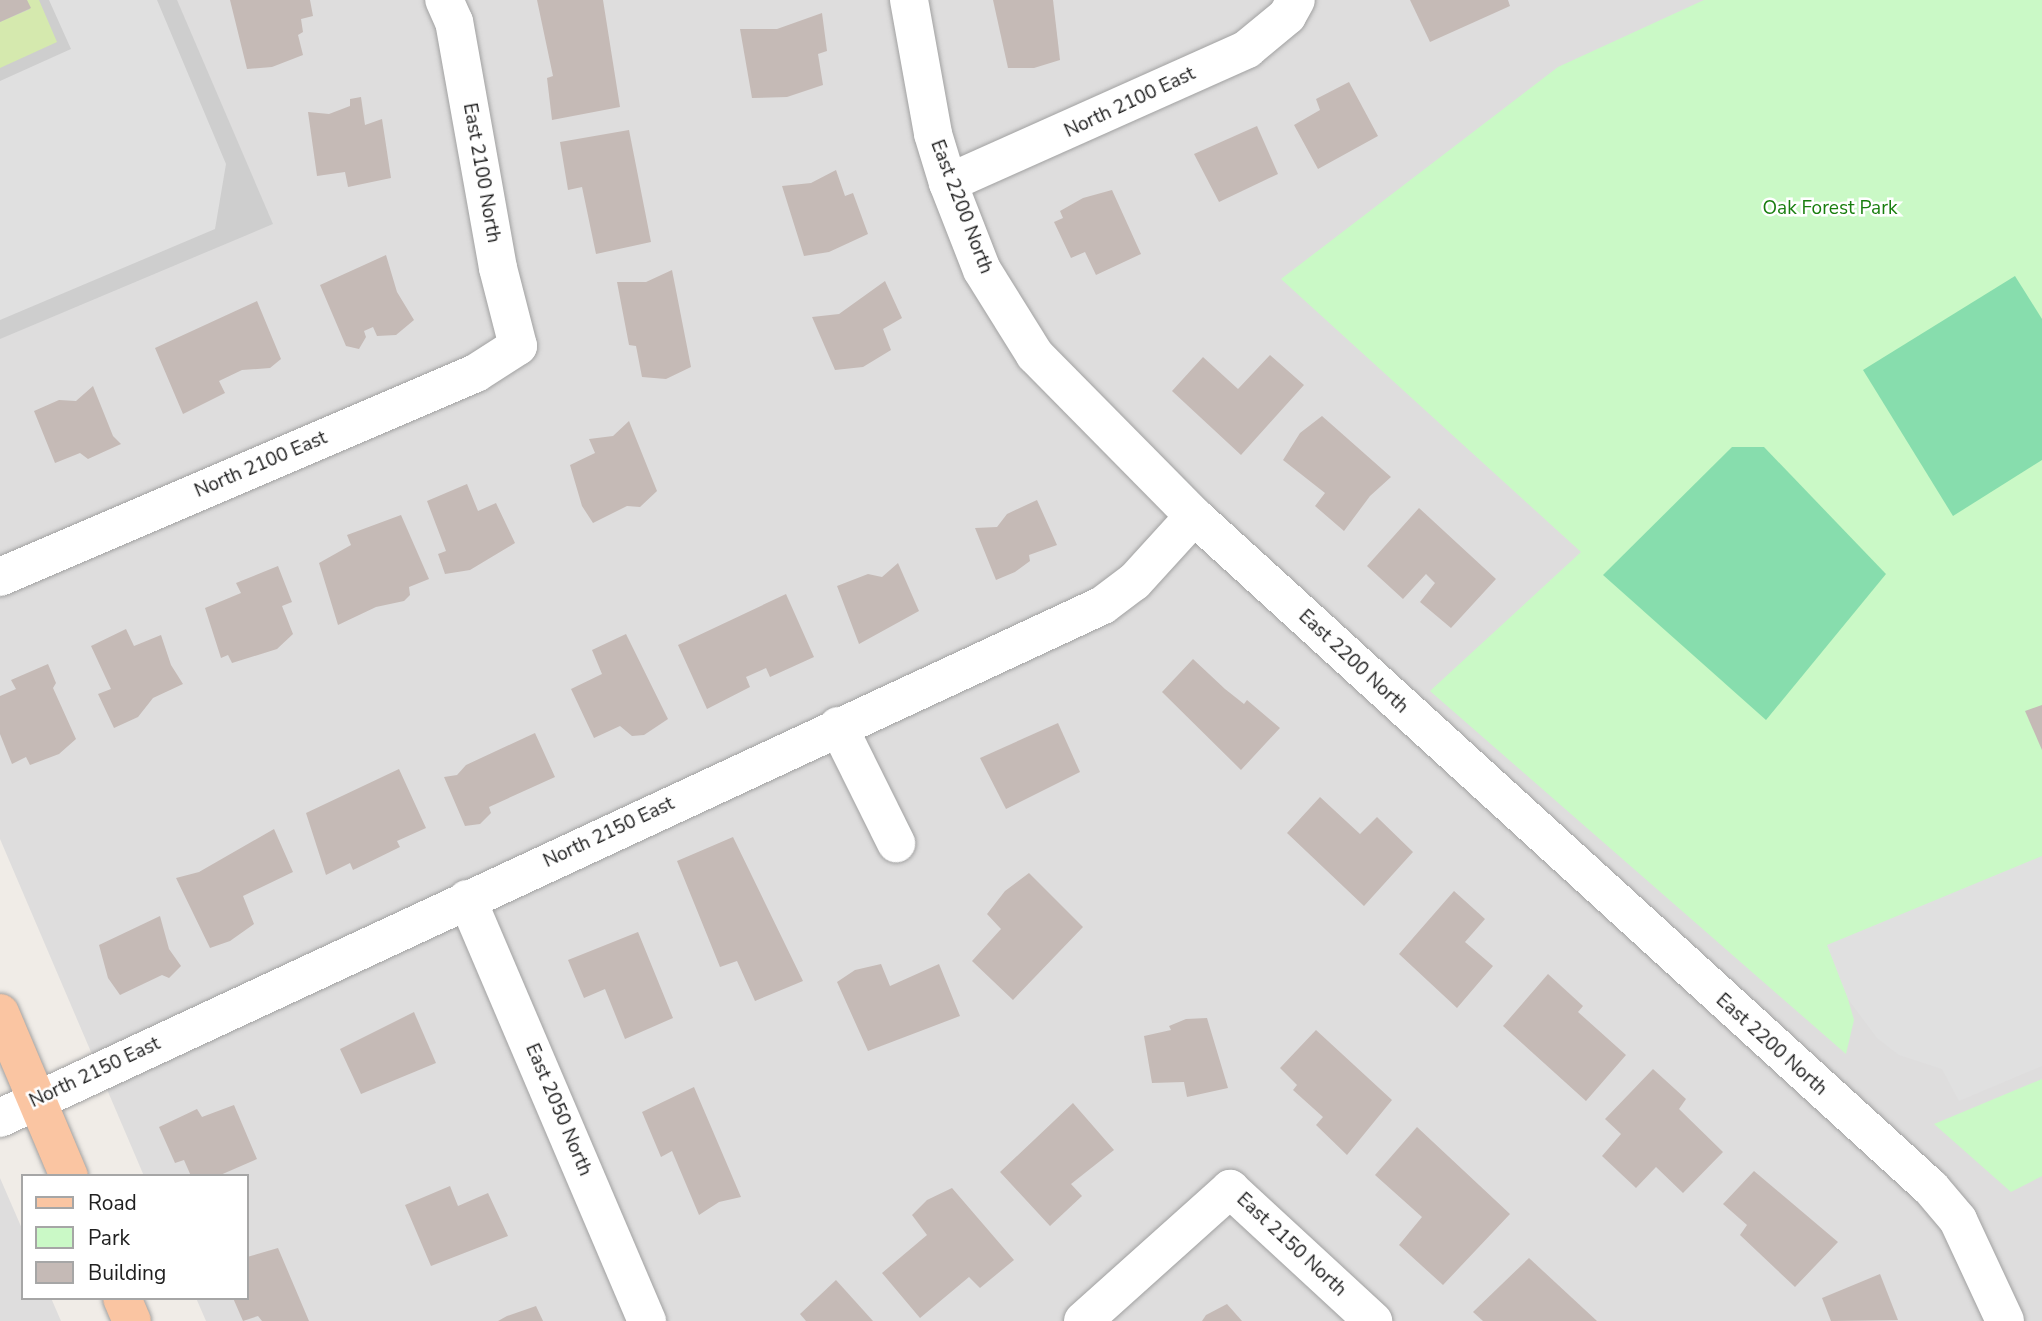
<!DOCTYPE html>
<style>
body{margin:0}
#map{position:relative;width:2042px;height:1321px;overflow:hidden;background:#f0ece7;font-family:"Nunito Sans",sans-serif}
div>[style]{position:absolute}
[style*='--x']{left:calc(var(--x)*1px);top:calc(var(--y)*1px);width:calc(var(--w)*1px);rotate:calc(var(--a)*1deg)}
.residential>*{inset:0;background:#dedddd}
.religious>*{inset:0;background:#cecece}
.grass>*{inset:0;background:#d5e9ae}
.park>*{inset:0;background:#caf9c6}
.pitch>*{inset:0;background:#87ddad}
.parking>*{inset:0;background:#e0e0e0}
.building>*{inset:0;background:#c5bab6}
.roads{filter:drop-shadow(0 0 2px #a1a1a1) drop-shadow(0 0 2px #a1a1a1)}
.minor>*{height:38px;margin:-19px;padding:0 19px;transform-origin:19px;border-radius:19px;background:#fff}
.major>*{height:38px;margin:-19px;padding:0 19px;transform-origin:19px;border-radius:19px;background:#fac5a2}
span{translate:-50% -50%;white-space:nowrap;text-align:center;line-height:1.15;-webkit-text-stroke:5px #fff;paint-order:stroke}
.street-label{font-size:19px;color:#202020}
.park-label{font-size:19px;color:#187e0e}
.legend{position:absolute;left:21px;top:1174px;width:228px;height:126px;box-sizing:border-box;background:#fff;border:2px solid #a6a6a6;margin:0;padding:9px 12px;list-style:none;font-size:21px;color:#202020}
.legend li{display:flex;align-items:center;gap:14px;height:35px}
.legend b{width:35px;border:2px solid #a6a6a6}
</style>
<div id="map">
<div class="residential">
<i style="clip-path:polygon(157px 0,2042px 0,2042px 1321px,206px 1321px,196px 1298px,247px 1298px,247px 1176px,144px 1176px,0 839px,0 320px)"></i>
<i style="clip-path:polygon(0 1178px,23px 1231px,23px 1298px,51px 1298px,61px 1321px,0 1321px)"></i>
</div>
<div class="religious">
<i style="clip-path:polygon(0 0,177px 0,273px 224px,0 339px)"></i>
</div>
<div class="grass">
<i style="clip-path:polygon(27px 0,39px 0,57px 42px,0 68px,0 22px,30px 9px)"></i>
</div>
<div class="park">
<i style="clip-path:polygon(1704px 0,2042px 0,2042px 856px,1848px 999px,1854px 1020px,1846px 1054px,1430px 691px,1581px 552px,1281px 279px,1558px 67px)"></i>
<i style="clip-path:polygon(2042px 1079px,2042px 1176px,2011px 1192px,1934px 1124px)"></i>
</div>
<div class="pitch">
<i style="clip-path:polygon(2015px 276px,2042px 319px,2042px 460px,1953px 516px,1863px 370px)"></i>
<i style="clip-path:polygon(1732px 447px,1764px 447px,1886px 574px,1766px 720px,1603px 575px)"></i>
</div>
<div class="parking">
<i style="clip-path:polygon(49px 0,157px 0,226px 164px,215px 229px,0 320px,0 81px,71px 49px)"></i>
<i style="clip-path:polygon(2042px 856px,2042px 1066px,1959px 1101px,1942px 1069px,1899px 1055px,1877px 1038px,1848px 999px,1827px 945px)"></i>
</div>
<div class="building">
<i style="clip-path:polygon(0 0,27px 0,31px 8px,0 22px)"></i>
<i style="clip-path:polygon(230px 0,310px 0,313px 16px,301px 19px,303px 32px,298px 35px,303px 55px,272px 67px,247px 69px)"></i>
<i style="clip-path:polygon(537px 0,603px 0,620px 107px,552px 120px,547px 78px,553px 76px)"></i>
<i style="clip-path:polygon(993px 0,1053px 0,1060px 60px,1034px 68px,1008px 68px)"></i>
<i style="clip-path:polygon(1410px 0,1508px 0,1510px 6px,1430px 42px)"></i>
<i style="clip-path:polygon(822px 13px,827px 51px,818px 54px,823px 85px,787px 97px,752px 98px,740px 29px,777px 29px)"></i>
<i style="clip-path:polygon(1349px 82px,1378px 136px,1318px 169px,1294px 125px,1320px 110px,1316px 99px)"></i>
<i style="clip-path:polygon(361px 97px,365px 125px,382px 119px,391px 178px,348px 187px,345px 172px,317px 176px,308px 112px,329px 114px,350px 106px,350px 99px)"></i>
<i style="clip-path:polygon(1257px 126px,1278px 174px,1219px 202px,1194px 154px)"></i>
<i style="clip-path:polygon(629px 130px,651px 242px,596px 254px,582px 187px,568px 190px,560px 142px)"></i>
<i style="clip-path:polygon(836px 170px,845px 196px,853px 193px,868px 234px,829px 252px,804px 256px,782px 186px,811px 183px)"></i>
<i style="clip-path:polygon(1112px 190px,1141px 254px,1096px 275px,1085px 252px,1071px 258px,1054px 222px,1063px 218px,1060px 211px,1083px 198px)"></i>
<i style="clip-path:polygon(386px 255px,397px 292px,414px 320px,396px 335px,377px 336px,373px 327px,364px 331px,366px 337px,359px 349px,346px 346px,320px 285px)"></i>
<i style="clip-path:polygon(672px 270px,691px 367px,666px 379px,642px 377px,636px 346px,629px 345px,617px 282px,646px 282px)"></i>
<i style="clip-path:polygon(885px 281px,902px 318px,883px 329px,891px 350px,863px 367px,835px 370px,812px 317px,839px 314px)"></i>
<i style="clip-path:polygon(257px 301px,281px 359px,270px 368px,242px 370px,219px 381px,225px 393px,183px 414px,155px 348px)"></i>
<i style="clip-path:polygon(1270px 355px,1304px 385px,1241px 455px,1172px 391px,1203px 357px,1238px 389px)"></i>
<i style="clip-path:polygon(93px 386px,113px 436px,121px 444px,88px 459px,80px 453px,55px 463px,34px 411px,59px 400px,76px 401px)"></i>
<i style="clip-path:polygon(1322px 416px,1391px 477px,1370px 496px,1344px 531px,1315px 506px,1325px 493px,1283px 460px,1300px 433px)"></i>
<i style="clip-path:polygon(629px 421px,657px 491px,640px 507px,627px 506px,593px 523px,582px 506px,570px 465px,595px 453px,589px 439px,613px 436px)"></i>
<i style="clip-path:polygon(467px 484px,478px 511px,496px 503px,515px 543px,470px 570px,445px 574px,438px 554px,446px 551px,427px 501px)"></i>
<i style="clip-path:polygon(1037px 500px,1057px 545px,1029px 555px,1030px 561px,1015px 572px,996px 580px,975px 528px,997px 527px,1007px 514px)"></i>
<i style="clip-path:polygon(1419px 508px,1496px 579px,1451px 628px,1420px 602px,1435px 583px,1426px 574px,1403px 599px,1367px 566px)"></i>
<i style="clip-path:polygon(401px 515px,429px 579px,409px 587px,410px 595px,404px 601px,376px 607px,338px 625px,319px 563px,351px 545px,347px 535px)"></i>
<i style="clip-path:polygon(898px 563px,919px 611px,859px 644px,837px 586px,868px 574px,882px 577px)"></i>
<i style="clip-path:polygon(278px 566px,292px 602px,282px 606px,293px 634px,277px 649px,232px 663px,228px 655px,221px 658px,205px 608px,241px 593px,236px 583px)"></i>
<i style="clip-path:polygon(786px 594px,814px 657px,770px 677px,766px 668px,746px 677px,750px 687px,707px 709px,678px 645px)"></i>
<i style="clip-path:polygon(126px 629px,134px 646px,161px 635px,171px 665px,183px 684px,153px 698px,138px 717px,114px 728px,98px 694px,111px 689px,91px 646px)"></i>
<i style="clip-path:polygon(626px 634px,668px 719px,644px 735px,632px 736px,620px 726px,594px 738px,571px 689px,602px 674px,592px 650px)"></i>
<i style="clip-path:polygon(1193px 659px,1225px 689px,1244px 704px,1247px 700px,1280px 728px,1241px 770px,1162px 692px)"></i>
<i style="clip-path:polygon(48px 664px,56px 683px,53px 688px,76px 739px,59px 754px,30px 765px,26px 757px,12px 764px,0 734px,0 696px,16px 689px,11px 680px)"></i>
<i style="clip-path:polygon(2042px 705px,2042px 750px,2025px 711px)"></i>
<i style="clip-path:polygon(1058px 723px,1080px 772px,1006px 809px,980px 758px)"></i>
<i style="clip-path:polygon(535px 733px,555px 777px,489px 807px,491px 813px,480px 824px,465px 826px,444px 777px,457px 775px,466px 765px)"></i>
<i style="clip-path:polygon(399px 769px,426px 828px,397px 841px,400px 847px,353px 870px,350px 863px,326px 875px,306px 813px)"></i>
<i style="clip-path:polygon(1320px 797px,1360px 834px,1377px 817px,1413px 852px,1364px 906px,1287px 833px)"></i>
<i style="clip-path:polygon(274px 829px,293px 872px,243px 896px,254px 924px,230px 941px,210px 948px,176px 878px,199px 872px)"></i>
<i style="clip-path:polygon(733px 837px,803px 981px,755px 1001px,737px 961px,720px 967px,677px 861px)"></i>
<i style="clip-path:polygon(1029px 873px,1083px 927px,1013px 1000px,972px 961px,1001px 929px,987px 914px,1005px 891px)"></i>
<i style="clip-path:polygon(1454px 891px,1485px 919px,1465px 942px,1493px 966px,1457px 1008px,1399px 954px)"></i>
<i style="clip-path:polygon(160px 916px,169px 949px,181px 966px,169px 978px,162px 975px,120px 995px,108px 978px,99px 945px)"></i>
<i style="clip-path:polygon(638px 932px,673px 1018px,625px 1039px,605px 989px,584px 998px,568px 960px)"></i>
<i style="clip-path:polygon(881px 964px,890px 986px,939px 964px,960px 1016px,868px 1051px,837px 982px,855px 970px)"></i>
<i style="clip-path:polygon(1548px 974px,1583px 1006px,1578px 1012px,1626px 1055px,1586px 1101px,1503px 1026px)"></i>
<i style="clip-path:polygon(414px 1012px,436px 1063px,361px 1094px,340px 1049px)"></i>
<i style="clip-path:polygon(1207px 1018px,1228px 1088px,1187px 1097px,1184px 1082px,1152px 1083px,1144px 1036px,1171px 1030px,1169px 1026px,1186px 1019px)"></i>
<i style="clip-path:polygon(1316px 1030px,1392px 1100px,1347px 1155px,1316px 1125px,1323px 1117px,1293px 1090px,1297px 1085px,1280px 1068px)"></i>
<i style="clip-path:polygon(1653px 1069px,1686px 1099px,1679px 1109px,1723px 1152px,1683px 1193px,1656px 1167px,1636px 1188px,1602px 1156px,1621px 1134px,1605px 1119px)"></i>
<i style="clip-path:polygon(694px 1087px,741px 1197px,719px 1202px,699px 1215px,672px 1151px,661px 1157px,642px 1112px)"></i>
<i style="clip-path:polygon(1073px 1103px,1114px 1150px,1071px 1184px,1082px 1196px,1050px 1226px,1000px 1172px)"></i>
<i style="clip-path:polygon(234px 1105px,257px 1159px,218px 1176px,191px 1176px,184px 1160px,175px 1163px,159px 1127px,197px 1109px,202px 1117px)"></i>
<i style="clip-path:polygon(1417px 1127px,1510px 1214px,1443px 1285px,1399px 1245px,1422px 1217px,1375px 1175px)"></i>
<i style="clip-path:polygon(1754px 1171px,1838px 1242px,1795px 1287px,1740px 1235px,1747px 1225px,1723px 1204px)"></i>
<i style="clip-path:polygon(450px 1186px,458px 1206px,488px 1193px,508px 1236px,431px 1266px,405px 1205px)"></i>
<i style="clip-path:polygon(952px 1188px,1014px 1260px,980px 1288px,969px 1277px,920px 1318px,882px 1273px,927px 1235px,912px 1215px,927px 1200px)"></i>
<i style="clip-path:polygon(278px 1248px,309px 1321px,262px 1321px,258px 1316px,243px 1321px,233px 1298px,247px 1298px,247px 1257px)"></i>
<i style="clip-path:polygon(1529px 1258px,1597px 1321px,1483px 1321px,1473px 1312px)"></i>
<i style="clip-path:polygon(1880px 1274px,1898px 1320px,1831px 1321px,1822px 1298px)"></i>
<i style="clip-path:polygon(836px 1280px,873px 1321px,806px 1321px,800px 1314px)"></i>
<i style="clip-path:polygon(1227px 1304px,1242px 1321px,1202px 1321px,1206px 1315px)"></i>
<i style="clip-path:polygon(536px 1306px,543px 1321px,498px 1321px,507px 1316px)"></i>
</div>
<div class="roads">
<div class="minor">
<i style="--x:909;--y:0;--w:136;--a:79.8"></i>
<i style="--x:933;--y:134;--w:51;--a:73"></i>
<i style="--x:948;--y:183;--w:93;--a:68.7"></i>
<i style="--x:982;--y:270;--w:100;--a:58.1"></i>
<i style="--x:1035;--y:355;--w:226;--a:45.4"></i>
<i style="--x:1194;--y:516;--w:997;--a:42.36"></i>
<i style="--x:1931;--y:1188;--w:42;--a:49.8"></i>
<i style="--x:1958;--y:1220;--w:111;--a:65"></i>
<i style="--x:948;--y:183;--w:328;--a:-24.1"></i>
<i style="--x:1247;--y:49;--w:52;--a:-39.5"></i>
<i style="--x:1287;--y:16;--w:18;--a:-61"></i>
<i style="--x:0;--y:577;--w:518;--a:-23.2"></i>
<i style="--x:476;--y:373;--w:50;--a:-32.7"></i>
<i style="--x:518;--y:346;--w:81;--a:-104.4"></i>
<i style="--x:498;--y:268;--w:250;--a:-100.1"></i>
<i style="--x:454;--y:22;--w:24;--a:-114"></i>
<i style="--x:838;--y:726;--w:131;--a:63.6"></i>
<i style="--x:467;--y:899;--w:459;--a:66.9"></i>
<i style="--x:0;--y:1118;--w:1216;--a:-24.94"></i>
<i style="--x:1103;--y:605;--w:39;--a:-37"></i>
<i style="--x:1134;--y:582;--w:89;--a:-47.7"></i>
<i style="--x:1083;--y:1321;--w:198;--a:-41.9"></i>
<i style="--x:1230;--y:1189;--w:195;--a:42.7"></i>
</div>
<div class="major">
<i style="--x:0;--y:1013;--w:177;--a:67.1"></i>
<i style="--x:122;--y:1298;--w:25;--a:67"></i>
</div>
</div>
<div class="street-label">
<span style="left:1130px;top:103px;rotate:-25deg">North 2100 East</span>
<span style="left:481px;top:173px;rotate:80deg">East 2100 North</span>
<span style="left:961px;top:207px;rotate:69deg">East 2200 North</span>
<span style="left:261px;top:465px;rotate:-23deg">North 2100 East</span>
<span style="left:1353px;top:662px;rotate:43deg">East 2200 North</span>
<span style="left:609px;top:833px;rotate:-25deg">North 2150 East</span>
<span style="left:1771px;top:1045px;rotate:42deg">East 2200 North</span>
<span style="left:95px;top:1073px;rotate:-25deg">North 2150 East</span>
<span style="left:558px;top:1110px;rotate:67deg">East 2050 North</span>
<span style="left:1291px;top:1245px;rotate:43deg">East 2150 North</span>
</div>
<div class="park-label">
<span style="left:1830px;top:209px">Oak Forest Park</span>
</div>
<ul class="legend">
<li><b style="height:9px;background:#fac5a2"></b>Road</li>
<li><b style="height:19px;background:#caf9c6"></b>Park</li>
<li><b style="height:19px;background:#c5bab6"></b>Building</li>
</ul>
</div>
